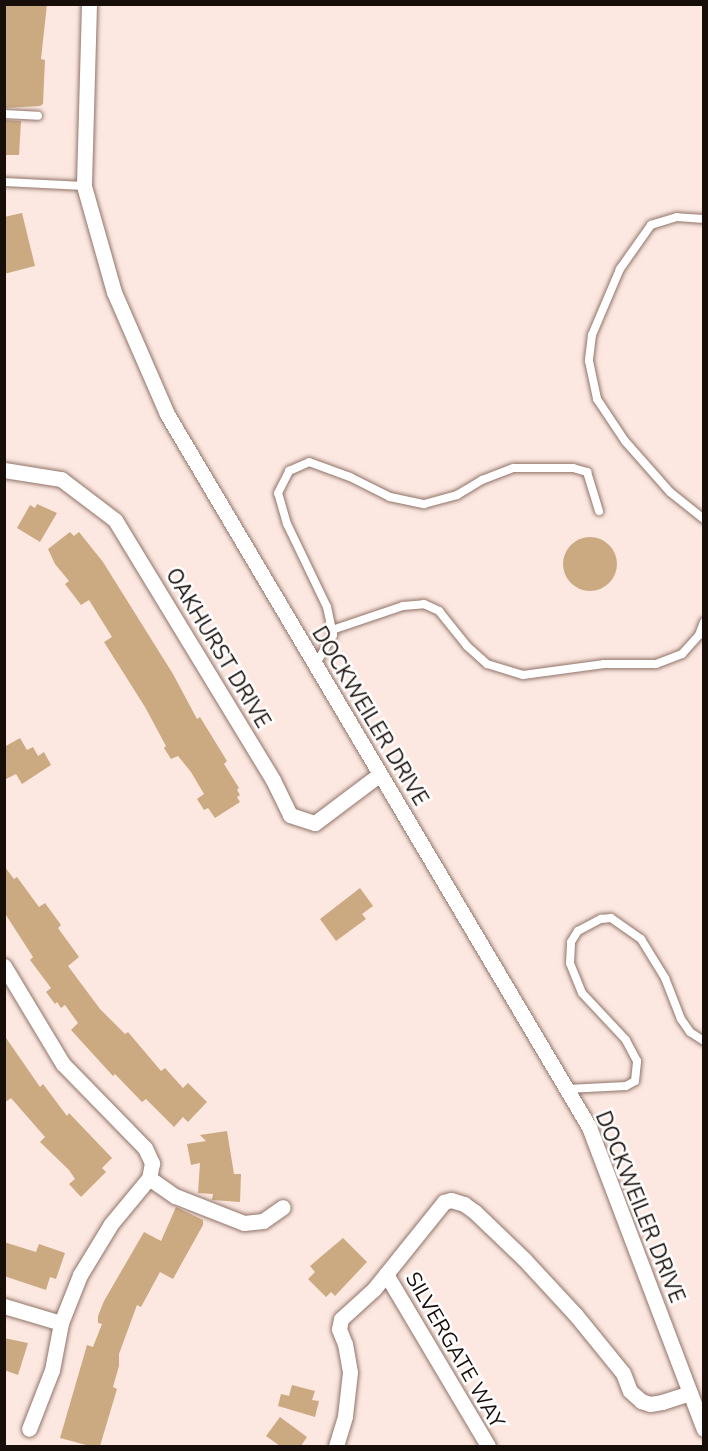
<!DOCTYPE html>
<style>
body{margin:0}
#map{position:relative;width:708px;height:1451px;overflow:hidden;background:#fce8e1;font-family:"Nunito Sans",sans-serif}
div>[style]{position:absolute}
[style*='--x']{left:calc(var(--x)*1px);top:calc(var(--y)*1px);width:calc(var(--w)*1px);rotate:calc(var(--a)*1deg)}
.building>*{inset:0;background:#cbaa82}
.round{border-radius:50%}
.roads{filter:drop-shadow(0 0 2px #907368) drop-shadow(0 0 2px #907368)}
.lane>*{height:8px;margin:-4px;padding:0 4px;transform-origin:4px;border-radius:4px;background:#fff}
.street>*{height:15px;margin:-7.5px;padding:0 7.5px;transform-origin:7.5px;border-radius:7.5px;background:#fff}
span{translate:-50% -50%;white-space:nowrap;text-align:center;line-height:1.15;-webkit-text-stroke:5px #fff;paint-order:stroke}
.street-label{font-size:21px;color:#170d09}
.frame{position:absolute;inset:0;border:6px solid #170d09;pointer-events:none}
</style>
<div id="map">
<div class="building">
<i style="clip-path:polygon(4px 4px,47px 4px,41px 59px,45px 60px,43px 104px,40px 106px,4px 108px)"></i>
<i style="clip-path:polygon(4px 120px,21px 121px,19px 155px,4px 155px)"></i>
<i style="clip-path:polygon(22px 213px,35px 266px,4px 274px,4px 217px)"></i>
<i style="clip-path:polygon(37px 504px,57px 513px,40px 542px,17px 528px,30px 505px,35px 508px)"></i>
<i style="clip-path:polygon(70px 532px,74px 536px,79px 532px,103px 562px,173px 674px,197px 719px,200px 717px,227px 761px,224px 764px,239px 788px,237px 790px,240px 795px,237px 797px,240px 802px,215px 818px,208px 808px,204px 810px,197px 799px,204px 794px,191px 772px,178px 756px,171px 759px,164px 748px,166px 746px,145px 707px,104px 642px,112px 637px,89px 600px,81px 605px,65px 584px,69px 581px,55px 564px,48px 549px)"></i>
<i class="round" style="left:563px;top:537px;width:54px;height:54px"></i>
<i style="clip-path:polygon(20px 738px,27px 750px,33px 747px,38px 756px,44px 752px,51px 765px,22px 784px,16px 774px,4px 780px,4px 747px)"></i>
<i style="clip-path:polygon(4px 866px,14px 879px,17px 877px,39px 907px,45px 903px,61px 925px,58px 928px,79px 957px,68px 966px,100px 1009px,125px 1034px,128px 1032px,161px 1071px,165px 1068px,183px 1088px,188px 1083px,207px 1102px,188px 1122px,183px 1117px,174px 1127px,146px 1099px,142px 1102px,115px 1074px,113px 1076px,71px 1030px,78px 1023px,65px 1005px,61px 1008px,57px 1002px,55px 1004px,46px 992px,51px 988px,30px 960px,33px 957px,4px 912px)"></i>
<i style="clip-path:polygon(360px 888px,373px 906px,362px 914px,366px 919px,336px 941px,320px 919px)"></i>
<i style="clip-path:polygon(4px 1035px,40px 1087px,43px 1084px,67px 1116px,69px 1113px,112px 1158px,102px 1168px,106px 1172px,81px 1197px,69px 1184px,75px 1179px,69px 1170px,40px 1142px,45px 1137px,11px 1098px,4px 1103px)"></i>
<i style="clip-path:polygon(227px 1131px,234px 1174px,241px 1174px,240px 1202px,212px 1200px,213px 1194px,198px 1193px,200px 1163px,191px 1165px,187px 1144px,206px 1141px,200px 1135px)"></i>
<i style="clip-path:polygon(176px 1207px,203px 1220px,203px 1225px,173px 1279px,160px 1272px,141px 1307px,137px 1305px,119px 1354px,119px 1366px,113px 1387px,117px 1389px,100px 1446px,90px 1446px,60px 1438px,87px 1345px,93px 1347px,102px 1324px,98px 1323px,98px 1316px,104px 1301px,144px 1232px,161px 1241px)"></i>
<i style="clip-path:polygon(343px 1238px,367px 1262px,335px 1296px,331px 1292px,326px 1297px,308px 1279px,315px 1272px,310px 1266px)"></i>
<i style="clip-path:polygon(4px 1242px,36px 1252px,39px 1244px,65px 1253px,56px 1279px,50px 1277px,46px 1290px,4px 1276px)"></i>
<i style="clip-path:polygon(4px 1338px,28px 1343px,18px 1375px,4px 1370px)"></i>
<i style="clip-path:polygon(292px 1385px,315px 1391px,312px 1400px,319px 1401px,315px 1417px,278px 1406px,281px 1394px,289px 1396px)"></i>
<i style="clip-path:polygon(280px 1417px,307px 1437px,301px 1446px,280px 1446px,266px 1436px)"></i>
</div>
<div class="roads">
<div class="lane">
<i style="--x:4;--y:114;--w:34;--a:3"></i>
<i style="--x:4;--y:182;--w:80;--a:2.9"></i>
<i style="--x:704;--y:219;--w:27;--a:-176"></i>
<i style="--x:677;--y:217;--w:27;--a:163"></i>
<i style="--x:651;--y:225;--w:54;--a:125.2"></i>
<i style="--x:620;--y:269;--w:72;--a:113"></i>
<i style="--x:592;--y:335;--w:26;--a:97"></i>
<i style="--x:589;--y:361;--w:39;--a:78"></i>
<i style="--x:597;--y:399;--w:50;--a:56.3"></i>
<i style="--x:625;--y:441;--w:68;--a:48.6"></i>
<i style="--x:670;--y:492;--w:43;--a:38.5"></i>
<i style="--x:332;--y:630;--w:75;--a:-18.7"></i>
<i style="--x:403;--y:606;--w:21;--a:-5"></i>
<i style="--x:424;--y:604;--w:17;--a:25"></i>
<i style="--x:439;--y:611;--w:45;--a:51.3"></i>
<i style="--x:467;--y:646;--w:27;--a:42"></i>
<i style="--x:487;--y:664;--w:38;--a:17"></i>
<i style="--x:523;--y:675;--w:82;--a:-7.7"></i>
<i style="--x:604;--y:664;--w:52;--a:0"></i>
<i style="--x:656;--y:664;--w:28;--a:-21"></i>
<i style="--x:682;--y:654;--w:25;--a:-48"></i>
<i style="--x:699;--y:635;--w:14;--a:-69"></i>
<i style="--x:316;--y:664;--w:34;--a:-60"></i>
<i style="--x:333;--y:635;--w:29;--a:-102"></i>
<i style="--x:327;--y:607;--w:92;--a:-115.7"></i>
<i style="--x:287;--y:524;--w:32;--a:-106"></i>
<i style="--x:278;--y:493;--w:25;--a:-63"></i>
<i style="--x:289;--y:471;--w:22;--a:-24"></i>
<i style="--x:309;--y:462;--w:44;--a:20.1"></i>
<i style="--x:350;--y:477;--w:45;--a:26.6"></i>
<i style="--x:390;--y:497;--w:35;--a:12"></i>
<i style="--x:424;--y:504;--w:34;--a:-15"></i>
<i style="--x:457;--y:495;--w:29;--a:-31"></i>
<i style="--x:482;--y:480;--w:34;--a:-21"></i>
<i style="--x:514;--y:468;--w:59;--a:0"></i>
<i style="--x:573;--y:468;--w:15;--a:16"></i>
<i style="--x:587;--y:472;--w:41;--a:72.9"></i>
<i style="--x:567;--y:1089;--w:59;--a:-2.9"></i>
<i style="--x:626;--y:1086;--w:10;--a:-29"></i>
<i style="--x:635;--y:1081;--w:20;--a:-84"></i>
<i style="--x:637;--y:1061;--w:24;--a:-118"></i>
<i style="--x:626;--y:1040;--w:64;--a:-133.1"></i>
<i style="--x:582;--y:993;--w:32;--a:-112"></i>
<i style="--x:570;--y:963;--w:21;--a:-87"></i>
<i style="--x:571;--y:942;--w:13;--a:-58"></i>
<i style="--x:578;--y:931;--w:26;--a:-28"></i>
<i style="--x:601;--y:919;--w:10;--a:-6"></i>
<i style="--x:611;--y:918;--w:37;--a:35"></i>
<i style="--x:641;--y:939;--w:46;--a:58.4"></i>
<i style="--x:665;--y:978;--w:44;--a:68.7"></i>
<i style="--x:681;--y:1019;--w:16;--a:55"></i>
<i style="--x:690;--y:1032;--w:17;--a:33"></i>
</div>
<div class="street">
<i style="--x:89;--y:4;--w:182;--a:91.6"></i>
<i style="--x:84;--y:186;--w:110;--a:74.2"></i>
<i style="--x:114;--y:292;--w:133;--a:66.5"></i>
<i style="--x:167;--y:414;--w:829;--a:59.38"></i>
<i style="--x:589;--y:1127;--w:323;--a:69.2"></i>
<i style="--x:4;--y:470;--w:58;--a:9"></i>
<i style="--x:61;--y:479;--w:68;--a:37.2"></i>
<i style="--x:115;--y:520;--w:304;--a:58.7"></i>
<i style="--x:273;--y:780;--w:39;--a:64"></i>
<i style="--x:290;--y:815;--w:26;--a:18"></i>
<i style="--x:315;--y:823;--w:81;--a:-37"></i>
<i style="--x:4;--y:966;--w:114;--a:59"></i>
<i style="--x:63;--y:1064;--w:117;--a:45.7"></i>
<i style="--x:145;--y:1148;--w:17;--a:65"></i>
<i style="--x:152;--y:1163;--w:15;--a:101"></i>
<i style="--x:149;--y:1178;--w:60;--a:129.6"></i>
<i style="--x:111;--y:1224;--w:60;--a:121.3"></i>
<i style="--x:80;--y:1275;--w:52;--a:111.6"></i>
<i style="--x:61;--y:1323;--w:48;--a:100.8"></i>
<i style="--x:52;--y:1370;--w:63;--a:111.3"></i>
<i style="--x:149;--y:1178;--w:32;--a:35"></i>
<i style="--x:175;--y:1196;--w:74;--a:21.4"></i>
<i style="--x:244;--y:1223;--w:19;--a:-6"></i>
<i style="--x:263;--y:1221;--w:24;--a:-35"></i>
<i style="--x:386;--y:1274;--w:200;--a:59.3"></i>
<i style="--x:4;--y:1306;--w:59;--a:16.6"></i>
<i style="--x:336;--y:1446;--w:31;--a:-73"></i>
<i style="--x:345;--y:1416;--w:44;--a:-83.5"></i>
<i style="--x:350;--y:1372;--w:28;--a:-100"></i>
<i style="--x:345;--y:1344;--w:16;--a:-112"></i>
<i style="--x:339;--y:1329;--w:10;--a:-79"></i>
<i style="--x:341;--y:1319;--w:45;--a:-42.3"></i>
<i style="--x:374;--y:1289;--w:112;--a:-51.2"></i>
<i style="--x:444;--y:1202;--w:7;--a:-16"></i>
<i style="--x:451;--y:1200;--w:14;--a:17"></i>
<i style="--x:464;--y:1204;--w:14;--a:36"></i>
<i style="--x:475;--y:1212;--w:68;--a:43.8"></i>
<i style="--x:524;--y:1259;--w:75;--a:47.2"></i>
<i style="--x:575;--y:1314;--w:76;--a:50.9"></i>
<i style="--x:623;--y:1373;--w:19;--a:69"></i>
<i style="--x:630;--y:1391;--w:15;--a:42"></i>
<i style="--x:641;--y:1401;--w:9;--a:18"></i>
<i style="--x:650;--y:1404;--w:12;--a:-9"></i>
<i style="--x:662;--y:1402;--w:29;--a:-18"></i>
</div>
</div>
<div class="street-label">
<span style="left:218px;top:648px;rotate:59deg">OAKHURST DRIVE</span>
<span style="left:370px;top:716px;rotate:59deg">DOCKWEILER DRIVE</span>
<span style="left:640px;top:1207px;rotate:68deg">DOCKWEILER DRIVE</span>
<span style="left:455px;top:1350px;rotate:60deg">SILVERGATE WAY</span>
</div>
<div class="frame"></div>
</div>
